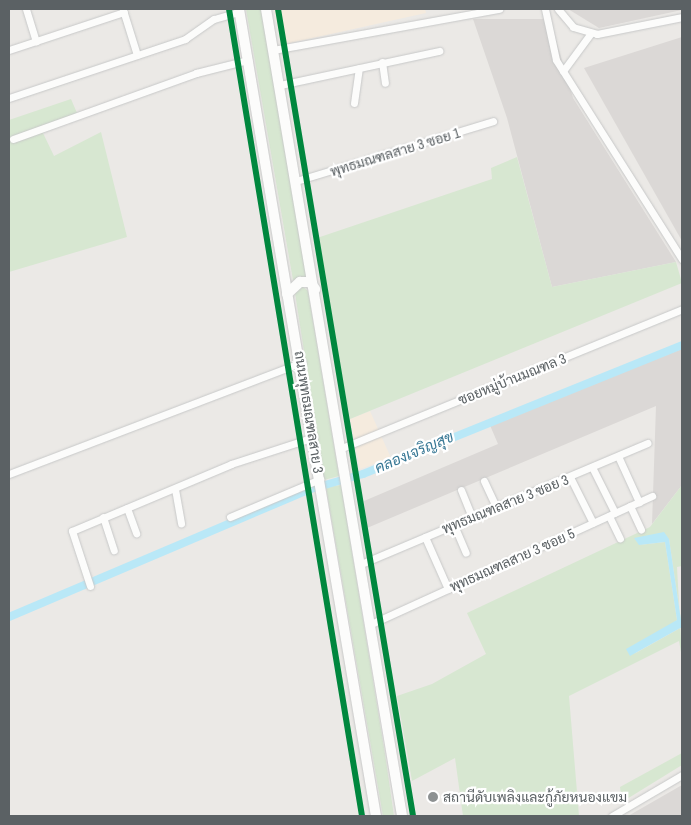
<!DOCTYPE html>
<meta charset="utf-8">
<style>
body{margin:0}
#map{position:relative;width:691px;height:825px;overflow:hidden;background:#ebe9e6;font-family:"Archivo Narrow",Sarabun,sans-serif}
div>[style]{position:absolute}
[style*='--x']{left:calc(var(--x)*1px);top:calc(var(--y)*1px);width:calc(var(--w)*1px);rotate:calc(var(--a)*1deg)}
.commercial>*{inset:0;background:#f5ebde}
.industrial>*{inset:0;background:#dbd8d6}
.green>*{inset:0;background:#d7e7d1}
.water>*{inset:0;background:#b9e8f7}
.canal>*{height:8px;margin:-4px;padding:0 4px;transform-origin:4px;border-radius:4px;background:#b9e8f7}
.roads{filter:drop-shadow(0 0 1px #c7c8c8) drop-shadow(0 0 1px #c7c8c8)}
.street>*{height:7px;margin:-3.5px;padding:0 3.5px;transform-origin:3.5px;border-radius:3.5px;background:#fcfcfb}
.secondary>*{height:10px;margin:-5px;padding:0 5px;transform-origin:5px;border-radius:5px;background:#fcfcfb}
.cycleway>*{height:6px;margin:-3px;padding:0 3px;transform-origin:3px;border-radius:3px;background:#00873e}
.dots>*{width:14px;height:14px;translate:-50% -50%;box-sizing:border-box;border:2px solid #fff;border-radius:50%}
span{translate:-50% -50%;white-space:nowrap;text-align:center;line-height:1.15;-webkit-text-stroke:4.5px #fff;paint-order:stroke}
.street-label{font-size:14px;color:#5b6164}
.poi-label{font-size:14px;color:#5b6164}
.left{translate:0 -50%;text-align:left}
.water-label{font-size:15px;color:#387895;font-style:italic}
.frame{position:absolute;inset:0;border:10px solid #5b6164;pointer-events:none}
</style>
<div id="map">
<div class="commercial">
<i style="clip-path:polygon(274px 9px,425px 9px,426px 13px,281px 45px)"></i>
<i style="clip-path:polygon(370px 411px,391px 458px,360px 469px,350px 419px)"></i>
</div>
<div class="industrial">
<i style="clip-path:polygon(568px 9px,682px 9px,682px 10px,599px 28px)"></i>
<i style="clip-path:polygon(473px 19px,550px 19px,573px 98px,676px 262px,552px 287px,507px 118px)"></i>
<i style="clip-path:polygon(682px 37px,682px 241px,584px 68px)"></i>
<i style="clip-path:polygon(682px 349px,682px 485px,652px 524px,656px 406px,367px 528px,364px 501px,498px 444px,489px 423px)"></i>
<i style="clip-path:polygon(682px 785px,682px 816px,628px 816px)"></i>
</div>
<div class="green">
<i style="clip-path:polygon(246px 9px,261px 9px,307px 277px,293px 280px)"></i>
<i style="clip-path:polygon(71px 99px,77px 113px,43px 133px,54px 156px,101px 132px,127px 237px,9px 272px,9px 120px)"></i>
<i style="clip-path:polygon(517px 157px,552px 287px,676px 262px,682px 283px,350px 419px,317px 238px,492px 179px,491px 168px)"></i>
<i style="clip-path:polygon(302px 286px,308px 291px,339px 476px,324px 480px,295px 293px)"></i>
<i style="clip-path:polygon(341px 485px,385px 754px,394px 816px,383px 816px,326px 487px)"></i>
<i style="clip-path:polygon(evenodd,682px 485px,682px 566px,677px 567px,682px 658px,679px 641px,569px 696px,579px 816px,463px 816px,455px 758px,412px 781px,397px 696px,432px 684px,486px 654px,467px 613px,650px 527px,682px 485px,669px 539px,682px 627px,634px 654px,677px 620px,665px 542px,639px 545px,669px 539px)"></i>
<i style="clip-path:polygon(682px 753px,682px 765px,622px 802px,620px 787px)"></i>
</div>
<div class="water">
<i style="clip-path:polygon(664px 532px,669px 539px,682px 627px,630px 656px,626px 649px,677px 620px,665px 542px,639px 545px,634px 538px)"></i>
</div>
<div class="canal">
<i style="--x:9;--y:617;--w:328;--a:-23"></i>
<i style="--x:311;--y:489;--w:54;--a:-16.1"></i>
<i style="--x:363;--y:474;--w:344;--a:-22"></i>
</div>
<div class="roads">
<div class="street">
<i style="--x:26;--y:9;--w:34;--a:73"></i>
<i style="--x:545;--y:9;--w:52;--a:77.8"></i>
<i style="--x:556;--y:60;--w:236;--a:57.7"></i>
<i style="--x:558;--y:9;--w:23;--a:50"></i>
<i style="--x:573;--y:27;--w:25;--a:16"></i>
<i style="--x:597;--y:34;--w:87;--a:-11.3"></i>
<i style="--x:123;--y:10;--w:47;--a:72.7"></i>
<i style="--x:9;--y:50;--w:121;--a:-18.3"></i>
<i style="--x:273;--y:50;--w:230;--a:-10.3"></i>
<i style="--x:382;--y:62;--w:21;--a:82"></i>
<i style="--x:563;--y:71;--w:47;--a:-53.6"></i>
<i style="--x:280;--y:85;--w:163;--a:-12.1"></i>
<i style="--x:9;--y:98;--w:186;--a:-18.5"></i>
<i style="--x:185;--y:39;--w:35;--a:-35"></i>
<i style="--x:214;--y:19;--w:26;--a:-16"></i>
<i style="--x:354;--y:103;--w:35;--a:-82"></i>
<i style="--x:13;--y:139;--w:195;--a:-19.8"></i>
<i style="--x:196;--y:73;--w:54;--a:-14"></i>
<i style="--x:296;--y:181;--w:206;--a:-16.9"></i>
<i style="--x:342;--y:448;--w:367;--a:-22.2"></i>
<i style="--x:618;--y:456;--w:51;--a:65.5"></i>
<i style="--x:592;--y:467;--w:51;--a:63.4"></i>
<i style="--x:9;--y:474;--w:314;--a:-20.9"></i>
<i style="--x:570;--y:477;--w:51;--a:63.4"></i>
<i style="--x:484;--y:481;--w:29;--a:65"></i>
<i style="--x:175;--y:489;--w:35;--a:80"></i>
<i style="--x:461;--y:490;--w:29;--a:68"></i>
<i style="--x:630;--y:506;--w:26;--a:65"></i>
<i style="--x:127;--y:508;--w:27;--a:70"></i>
<i style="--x:609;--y:516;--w:25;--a:64"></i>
<i style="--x:103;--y:517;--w:35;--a:72"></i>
<i style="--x:230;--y:517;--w:98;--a:-22.9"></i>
<i style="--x:454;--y:525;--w:30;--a:67"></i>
<i style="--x:425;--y:537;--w:57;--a:66.1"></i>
<i style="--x:361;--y:564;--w:311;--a:-22.9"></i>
<i style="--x:90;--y:586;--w:58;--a:-108.1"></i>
<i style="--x:72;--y:531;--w:173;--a:-22.8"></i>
<i style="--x:231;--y:464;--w:87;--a:-18"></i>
<i style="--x:371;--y:624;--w:309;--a:-24.5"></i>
<i style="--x:612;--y:816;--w:81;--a:-30.4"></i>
</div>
<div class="secondary">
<i style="--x:239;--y:9;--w:819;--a:80.37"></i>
<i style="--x:266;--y:9;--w:818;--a:80.43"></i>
<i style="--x:287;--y:294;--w:18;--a:-43"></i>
<i style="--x:300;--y:282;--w:10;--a:0"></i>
<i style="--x:310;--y:282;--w:9;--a:54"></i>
</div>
</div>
<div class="cycleway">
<i style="--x:229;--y:9;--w:818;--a:80.64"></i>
<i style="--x:278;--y:9;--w:818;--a:80.5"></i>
</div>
<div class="dots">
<i style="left:433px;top:797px;background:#8d9192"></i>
</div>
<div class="street-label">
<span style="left:395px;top:152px;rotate:-17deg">พุทธมณฑลสาย 3 ซอย 1</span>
<span style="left:512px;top:379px;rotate:-22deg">ซอยหมู่บ้านมณฑล 3</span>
<span style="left:309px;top:412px;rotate:81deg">ถนนพุทธมณฑลสาย 3</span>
<span style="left:505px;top:504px;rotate:-22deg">พุทธมณฑลสาย 3 ซอย 3</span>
<span style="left:512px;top:560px;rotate:-24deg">พุทธมณฑลสาย 3 ซอย 5</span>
</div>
<div class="poi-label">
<span class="left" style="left:443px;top:797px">สถานีดับเพลิงและกู้ภัยหนองแขม</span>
</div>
<div class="water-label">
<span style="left:414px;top:452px;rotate:-23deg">คลองเจริญสุข</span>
</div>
<div class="frame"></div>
</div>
